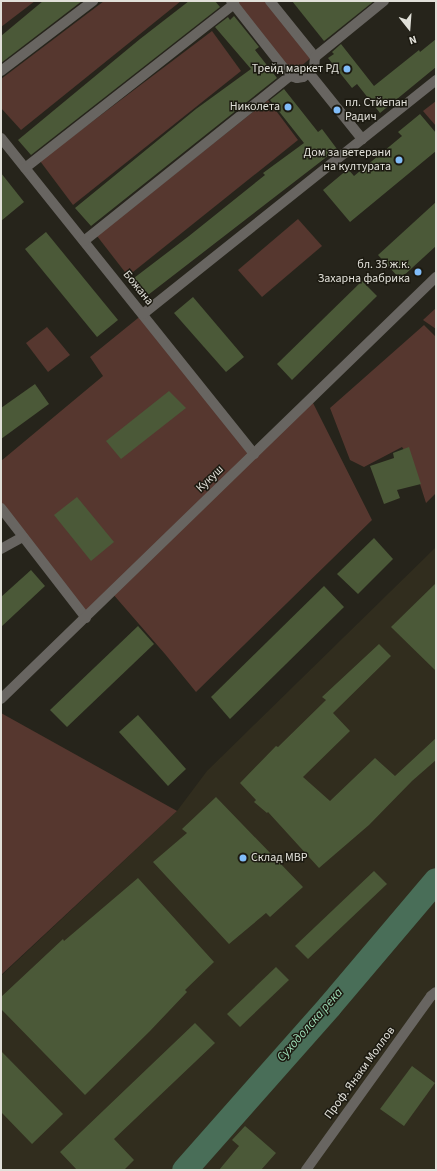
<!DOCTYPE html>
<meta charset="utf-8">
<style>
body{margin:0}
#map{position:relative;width:437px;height:1171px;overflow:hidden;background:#26241b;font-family:"Source Sans 3",sans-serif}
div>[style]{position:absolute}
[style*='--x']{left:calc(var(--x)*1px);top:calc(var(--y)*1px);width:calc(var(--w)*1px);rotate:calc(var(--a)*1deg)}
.built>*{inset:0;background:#312d1e}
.green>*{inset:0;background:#56372f}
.river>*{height:25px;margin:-12.5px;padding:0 12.5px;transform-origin:12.5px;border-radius:12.5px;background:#496e58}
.building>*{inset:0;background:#4b5938}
.street>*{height:10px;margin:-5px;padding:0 5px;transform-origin:5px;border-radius:5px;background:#686561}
.dots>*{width:11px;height:11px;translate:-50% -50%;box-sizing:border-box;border:2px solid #1c1a11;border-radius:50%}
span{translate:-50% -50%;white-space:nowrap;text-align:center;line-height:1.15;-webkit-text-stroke:3px #1c1a11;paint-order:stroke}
.poi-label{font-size:12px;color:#e1e0d9}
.right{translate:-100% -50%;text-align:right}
.left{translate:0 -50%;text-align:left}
.street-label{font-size:12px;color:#e1e0d9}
.water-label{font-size:13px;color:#9cdcb6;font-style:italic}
.frame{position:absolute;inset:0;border:2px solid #e1e0d9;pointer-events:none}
.north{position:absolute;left:389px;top:8px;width:40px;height:40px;-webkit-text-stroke:3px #1c1a11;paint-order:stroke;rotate:163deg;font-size:11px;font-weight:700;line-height:16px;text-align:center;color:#e1e0d9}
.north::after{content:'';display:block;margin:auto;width:14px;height:18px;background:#e1e0d9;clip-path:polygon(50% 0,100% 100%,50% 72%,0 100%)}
</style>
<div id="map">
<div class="built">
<i style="clip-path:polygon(436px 547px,436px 1170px,1px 1170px,1px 976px,177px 811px,207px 771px)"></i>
</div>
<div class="green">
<i style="clip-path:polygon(1px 1px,35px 1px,1px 27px)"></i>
<i style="clip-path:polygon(104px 1px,181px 1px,21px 130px,1px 108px,1px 79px)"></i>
<i style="clip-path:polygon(231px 1px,269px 1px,313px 56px,292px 74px)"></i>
<i style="clip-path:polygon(212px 31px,241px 71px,73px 205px,40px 161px)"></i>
<i style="clip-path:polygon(268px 100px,298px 140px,128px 276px,97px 236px)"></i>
<i style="clip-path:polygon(436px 101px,436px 126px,423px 111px)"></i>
<i style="clip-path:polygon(298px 219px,322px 246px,262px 297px,238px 270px)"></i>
<i style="clip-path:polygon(436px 308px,436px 329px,423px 320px)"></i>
<i style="clip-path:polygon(143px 314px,254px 454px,311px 399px,372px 520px,196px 692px,165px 654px,112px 593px,86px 618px,1px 508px,1px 461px,103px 376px,90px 357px)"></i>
<i style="clip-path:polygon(424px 325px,436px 337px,436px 493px,426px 503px,413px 462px,402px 447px,364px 467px,350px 460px,330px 408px)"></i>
<i style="clip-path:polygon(47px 327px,70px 355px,48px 372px,26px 343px)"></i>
<i style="clip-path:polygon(1px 713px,177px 811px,1px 975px)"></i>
</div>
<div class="river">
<i style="--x:184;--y:1170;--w:219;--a:-48.5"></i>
<i style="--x:329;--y:1006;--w:165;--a:-49.7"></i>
</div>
<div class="building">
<i style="clip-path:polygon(43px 1px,82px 1px,1px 63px,1px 36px)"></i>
<i style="clip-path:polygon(189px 1px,215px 1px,220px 7px,31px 155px,18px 140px,140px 39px)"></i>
<i style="clip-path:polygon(292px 1px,374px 1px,324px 41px)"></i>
<i style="clip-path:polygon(234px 16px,259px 47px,255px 50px,277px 78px,91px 226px,75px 208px,196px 109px,251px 69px,215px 27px,228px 17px,230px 20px)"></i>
<i style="clip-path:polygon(436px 39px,436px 67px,380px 113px,357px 84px,352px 88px,328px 58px,334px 54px,332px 52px,341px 44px,374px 86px,419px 50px,420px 52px)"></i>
<i style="clip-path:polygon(284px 89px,318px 132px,322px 129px,337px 149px,148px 295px,134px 278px,189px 236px,265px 175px,263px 173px,304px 143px,270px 100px)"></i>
<i style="clip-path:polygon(420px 114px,436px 133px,436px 151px,350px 222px,323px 190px,348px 169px,354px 176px,402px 136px,398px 132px)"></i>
<i style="clip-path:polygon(1px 173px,24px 202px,1px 221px)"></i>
<i style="clip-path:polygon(436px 202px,436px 246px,400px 279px,378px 255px)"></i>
<i style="clip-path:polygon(46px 232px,118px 320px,97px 337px,25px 249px)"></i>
<i style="clip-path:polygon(362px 281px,377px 296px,292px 380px,277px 364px)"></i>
<i style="clip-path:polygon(193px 297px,244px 357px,226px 372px,174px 313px)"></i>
<i style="clip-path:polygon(35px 384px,49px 404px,1px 439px,1px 408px)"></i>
<i style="clip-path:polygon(169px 391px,186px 408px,121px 459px,106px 441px)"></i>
<i style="clip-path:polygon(409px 447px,421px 484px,397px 490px,400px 498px,384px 504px,370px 466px,394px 458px,393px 453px)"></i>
<i style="clip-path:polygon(77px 497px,114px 542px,91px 561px,54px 515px)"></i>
<i style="clip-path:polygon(374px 538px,393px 559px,358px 594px,337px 574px)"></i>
<i style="clip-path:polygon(31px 570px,45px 586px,1px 627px,1px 597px)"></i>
<i style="clip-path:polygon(436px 583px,436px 671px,391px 627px)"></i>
<i style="clip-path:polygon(324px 586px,344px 607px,230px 719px,211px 697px)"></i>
<i style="clip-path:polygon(138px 626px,154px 644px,67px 727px,50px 710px)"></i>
<i style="clip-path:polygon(379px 644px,391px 656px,333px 713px,350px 731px,303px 777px,330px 801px,375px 758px,395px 776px,436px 738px,436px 760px,412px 781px,369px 825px,319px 868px,268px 812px,267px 813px,254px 802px,256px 800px,240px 783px,276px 746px,278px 747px,326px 700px,322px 697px)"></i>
<i style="clip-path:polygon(138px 715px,186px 769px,168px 786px,119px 732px)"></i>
<i style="clip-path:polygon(216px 797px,303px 887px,270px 917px,266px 913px,229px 944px,153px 862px,187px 833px,182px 829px)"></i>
<i style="clip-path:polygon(374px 871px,387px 884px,308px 959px,295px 946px)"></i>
<i style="clip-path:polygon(138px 878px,214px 962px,185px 990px,187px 992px,150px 1031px,85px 1095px,1px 1009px,1px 997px,63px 939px,64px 941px)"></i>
<i style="clip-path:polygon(276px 967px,289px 980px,240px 1027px,227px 1014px)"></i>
<i style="clip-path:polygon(195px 1023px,215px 1043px,114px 1139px,134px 1160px,124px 1170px,77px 1170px,60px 1152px)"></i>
<i style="clip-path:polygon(1px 1051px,63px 1114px,32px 1144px,1px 1112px)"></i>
<i style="clip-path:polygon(412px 1066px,435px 1083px,404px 1126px,380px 1109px)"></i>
<i style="clip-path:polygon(245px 1126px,276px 1153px,261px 1170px,219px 1170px,239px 1146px,232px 1140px)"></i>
</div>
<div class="street">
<i style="--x:231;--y:1;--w:95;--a:51.8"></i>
<i style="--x:290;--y:76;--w:7;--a:16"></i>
<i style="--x:297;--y:78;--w:6;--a:-9"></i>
<i style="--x:303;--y:77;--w:14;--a:-39"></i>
<i style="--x:314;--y:68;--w:11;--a:-85"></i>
<i style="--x:315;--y:57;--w:72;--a:-128.8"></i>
<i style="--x:315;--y:57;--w:89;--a:-39.1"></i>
<i style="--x:1;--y:71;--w:116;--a:-37.3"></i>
<i style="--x:309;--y:73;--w:85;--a:51.2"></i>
<i style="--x:1;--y:138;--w:405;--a:51.3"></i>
<i style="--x:25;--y:168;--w:266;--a:-38.1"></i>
<i style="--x:84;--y:241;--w:264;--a:-38.7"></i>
<i style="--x:143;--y:314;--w:375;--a:-38.6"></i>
<i style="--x:1;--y:508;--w:139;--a:52.3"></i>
<i style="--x:1;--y:549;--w:25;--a:-29"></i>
<i style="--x:1;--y:699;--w:606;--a:-44.13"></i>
<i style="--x:306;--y:1170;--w:214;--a:-54.3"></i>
<i style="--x:431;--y:996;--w:6;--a:-39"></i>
</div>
<div class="dots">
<i style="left:347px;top:69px;background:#81bdfa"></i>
<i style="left:288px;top:107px;background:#81bdfa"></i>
<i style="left:337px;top:110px;background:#81bdfa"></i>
<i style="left:399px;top:160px;background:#81bdfa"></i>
<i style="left:418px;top:272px;background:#81bdfa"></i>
<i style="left:243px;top:858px;background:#81bdfa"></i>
</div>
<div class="poi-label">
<span class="right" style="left:339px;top:69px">Трейд маркет РД</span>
<span class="left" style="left:345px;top:110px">пл. Стйепан<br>Радич</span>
<span class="right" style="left:280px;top:107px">Николета</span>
<span class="right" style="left:391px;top:160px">Дом за ветерани<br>на културата</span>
<span class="right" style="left:410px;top:272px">бл. 35 ж.к.<br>Захарна фабрика</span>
<span class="left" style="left:251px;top:858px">Склад МВР</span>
</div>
<div class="street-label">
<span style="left:138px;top:288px;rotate:51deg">Божана</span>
<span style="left:210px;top:479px;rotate:-44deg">Кукуш</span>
<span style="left:360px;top:1073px;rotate:-54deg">Проф. Янаки Моллов</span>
</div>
<div class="water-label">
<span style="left:310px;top:1025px;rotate:-49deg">Суходолска река</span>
</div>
<div class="frame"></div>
<div class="north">N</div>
</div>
